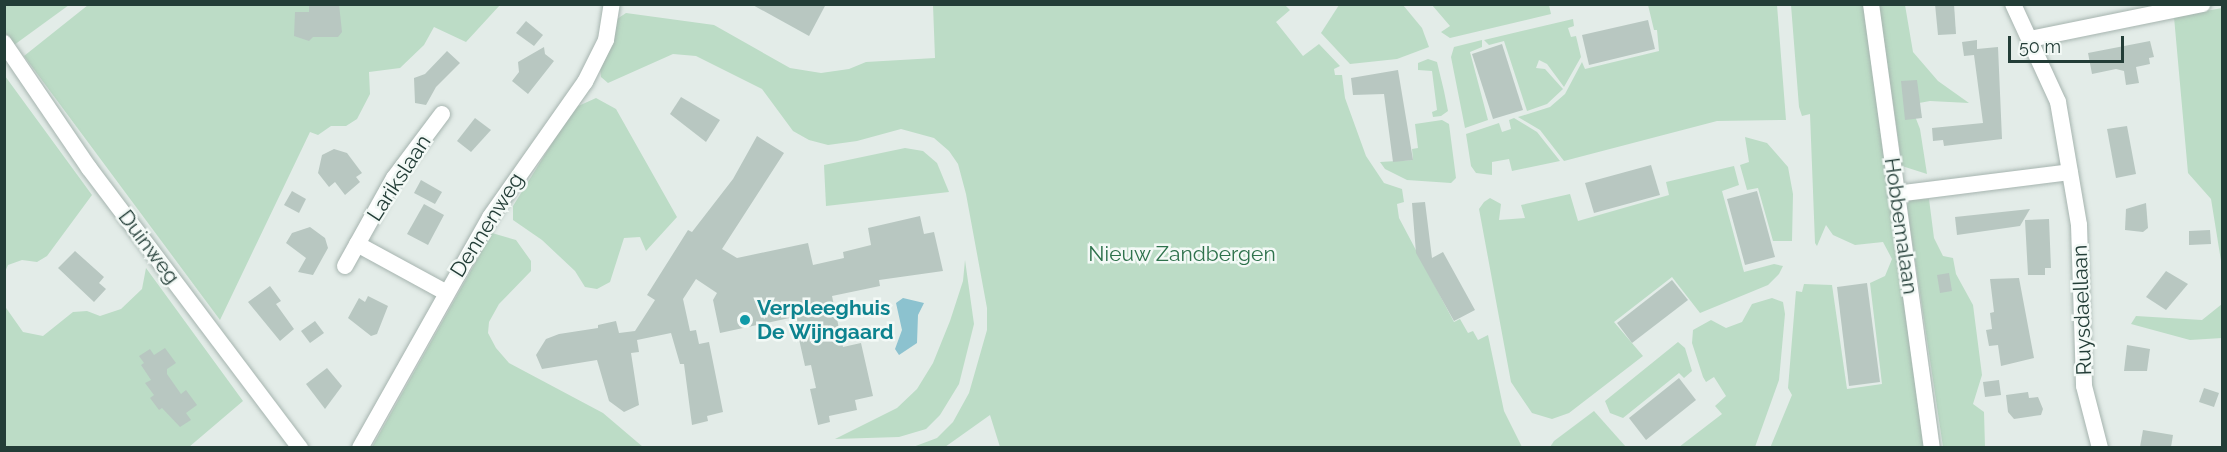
<!DOCTYPE html>
<style>
body{margin:0}
#map{position:relative;width:2227px;height:452px;overflow:hidden;background:#e3ece8;font-family:Raleway,sans-serif}
div>[style]{position:absolute}
[style*='--x']{left:calc(var(--x)*1px);top:calc(var(--y)*1px);width:calc(var(--w)*1px);rotate:calc(var(--a)*1deg)}
.green>*{inset:0;background:#bcdcc6}
.water>*{inset:0;background:#8cc2cf}
.building>*{inset:0;background:#b8c7c1}
.roads{filter:drop-shadow(0 0 2px #a6b4af) drop-shadow(0 0 2px #a6b4af)}
.minor>*{height:16px;margin:-8px;padding:0 8px;transform-origin:8px;border-radius:8px;background:#fff}
.dots>*{width:16px;height:16px;translate:-50% -50%;box-sizing:border-box;border:3px solid #f3f9f6;border-radius:50%}
span{translate:-50% -50%;white-space:nowrap;text-align:center;line-height:1.15;-webkit-text-stroke:5px #f3f9f6;paint-order:stroke}
.street-label{font-size:21px;color:#233d37}
.park-label{font-size:21px;color:#2e724c}
.culture-label{font-size:21px;color:#0d838f;font-weight:700}
.left{translate:0 -50%;text-align:left}
.frame{position:absolute;inset:0;border:6px solid #233d37;pointer-events:none}
.scale{position:absolute;left:2008px;top:36px;width:116px;height:27px;box-sizing:border-box;border:3px solid #233d37;border-top:0;padding-left:8px;font-size:18px;line-height:21px;white-space:nowrap;color:#233d37;-webkit-text-stroke:4px #f3f9f6;paint-order:stroke}
</style>
<div id="map">
<div class="green">
<i style="clip-path:polygon(4px 5px,69px 5px,14px 45px,5px 32px)"></i>
<i style="clip-path:polygon(88px 5px,500px 5px,466px 42px,434px 27px,424px 45px,400px 68px,369px 72px,370px 94px,357px 119px,346px 126px,331px 126px,318px 135px,310px 132px,220px 320px,24px 56px)"></i>
<i style="clip-path:polygon(933px 5px,1285px 5px,1290px 10px,1276px 22px,1303px 56px,1319px 44px,1340px 66px,1334px 69px,1335px 75px,1342px 75px,1345px 98px,1366px 156px,1384px 183px,1402px 189px,1404px 202px,1397px 204px,1399px 218px,1454px 322px,1460px 319px,1468px 333px,1473px 331px,1478px 340px,1488px 335px,1504px 411px,1522px 447px,1000px 447px,990px 415px,945px 447px,913px 447px,937px 438px,953px 422px,969px 393px,987px 330px,987px 308px,966px 194px,958px 164px,949px 151px,934px 138px,901px 129px,857px 141px,828px 145px,809px 140px,793px 131px,762px 89px,696px 56px,673px 54px,608px 83px,601px 77px,600px 68px,617px 19px,626px 13px,714px 25px,790px 68px,821px 73px,849px 69px,866px 62px,935px 58px)"></i>
<i style="clip-path:polygon(1339px 5px,1403px 5px,1422px 28px,1429px 47px,1397px 59px,1350px 64px,1321px 33px)"></i>
<i style="clip-path:polygon(1432px 5px,1549px 5px,1551px 14px,1450px 38px,1441px 32px,1450px 26px)"></i>
<i style="clip-path:polygon(1648px 5px,1777px 5px,1786px 120px,1717px 121px,1564px 161px,1540px 130px,1518px 117px,1550px 107px,1565px 94px,1582px 62px,1585px 69px,1659px 51px,1657px 30px,1654px 30px)"></i>
<i style="clip-path:polygon(1791px 5px,1865px 5px,1925px 447px,1770px 448px,1792px 395px,1788px 388px,1796px 291px,1802px 292px,1804px 284px,1832px 285px,1847px 389px,1882px 384px,1870px 283px,1885px 276px,1892px 259px,1883px 242px,1855px 245px,1833px 235px,1826px 225px,1817px 246px,1815px 243px,1810px 114px,1802px 116px,1799px 107px)"></i>
<i style="clip-path:polygon(1879px 5px,1905px 5px,1913px 52px,1938px 81px,1969px 103px,1930px 101px,1919px 103px,1913px 111px,1920px 129px,1927px 174px,1902px 166px)"></i>
<i style="clip-path:polygon(2222px 8px,2222px 267px,2211px 199px,2188px 173px,2174px 17px)"></i>
<i style="clip-path:polygon(1573px 19px,1574px 26px,1568px 28px,1571px 37px,1576px 36px,1581px 57px,1564px 87px,1547px 64px,1539px 60px,1536px 68px,1545px 69px,1563px 89px,1547px 104px,1527px 111px,1504px 41px,1489px 45px,1484px 40px)"></i>
<i style="clip-path:polygon(1482px 40px,1482px 47px,1470px 52px,1488px 120px,1465px 128px,1451px 57px,1454px 47px)"></i>
<i style="clip-path:polygon(1428px 59px,1437px 62px,1444px 91px,1448px 111px,1441px 116px,1433px 117px,1432px 112px,1437px 110px,1432px 71px,1418px 70px,1418px 63px)"></i>
<i style="clip-path:polygon(5px 76px,92px 195px,47px 256px,37px 262px,22px 260px,8px 265px,5px 272px)"></i>
<i style="clip-path:polygon(596px 98px,616px 109px,677px 217px,646px 251px,640px 237px,624px 238px,610px 282px,597px 289px,585px 287px,575px 271px,542px 240px,513px 220px,513px 206px,574px 108px)"></i>
<i style="clip-path:polygon(1514px 118px,1537px 132px,1560px 161px,1512px 171px,1509px 159px,1492px 162px,1492px 175px,1476px 173px,1471px 166px,1466px 134px,1499px 123px,1502px 132px,1511px 129px,1509px 120px)"></i>
<i style="clip-path:polygon(1442px 120px,1449px 124px,1456px 178px,1451px 183px,1407px 180px,1385px 169px,1380px 162px,1413px 160px,1412px 149px,1418px 148px,1415px 124px)"></i>
<i style="clip-path:polygon(1745px 137px,1767px 143px,1788px 167px,1793px 194px,1792px 241px,1773px 241px,1758px 188px,1747px 190px,1740px 165px,1749px 162px)"></i>
<i style="clip-path:polygon(905px 148px,923px 151px,937px 163px,949px 192px,826px 206px,824px 165px)"></i>
<i style="clip-path:polygon(1734px 166px,1739px 185px,1722px 191px,1744px 272px,1774px 264px,1783px 266px,1779px 274px,1768px 285px,1700px 313px,1672px 277px,1614px 322px,1643px 356px,1569px 413px,1552px 419px,1532px 413px,1511px 382px,1479px 209px,1484px 202px,1490px 198px,1501px 204px,1499px 220px,1525px 218px,1521px 205px,1570px 194px,1578px 221px,1669px 195px,1666px 182px)"></i>
<i style="clip-path:polygon(1929px 199px,1934px 238px,1943px 256px,1953px 258px,1956px 274px,1973px 305px,1982px 375px,1973px 404px,1984px 412px,1985px 447px,1943px 447px,1907px 206px,1909px 200px)"></i>
<i style="clip-path:polygon(492px 233px,516px 240px,531px 261px,531px 271px,499px 304px,489px 322px,488px 333px,496px 348px,509px 363px,603px 413px,643px 447px,372px 447px)"></i>
<i style="clip-path:polygon(965px 260px,974px 324px,959px 384px,940px 415px,926px 429px,899px 437px,835px 439px,897px 408px,917px 389px,933px 363px,950px 321px,963px 281px)"></i>
<i style="clip-path:polygon(146px 268px,243px 401px,189px 447px,5px 447px,4px 305px,23px 332px,43px 336px,73px 312px,87px 311px,100px 316px,121px 309px,142px 289px)"></i>
<i style="clip-path:polygon(1772px 298px,1783px 302px,1785px 314px,1779px 380px,1755px 447px,1679px 447px,1722px 414px,1715px 406px,1726px 396px,1714px 377px,1706px 382px,1703px 377px,1692px 343px,1693px 330px,1711px 320px,1726px 328px,1742px 322px,1752px 304px)"></i>
<i style="clip-path:polygon(2222px 304px,2222px 338px,2190px 340px,2131px 324px,2136px 316px,2202px 320px)"></i>
<i style="clip-path:polygon(1678px 342px,1685px 348px,1692px 371px,1684px 378px,1679px 373px,1623px 418px,1610px 413px,1605px 401px)"></i>
<i style="clip-path:polygon(1594px 411px,1626px 447px,1550px 447px,1554px 441px)"></i>
</div>
<div class="water">
<i style="clip-path:polygon(903px 298px,924px 303px,918px 315px,917px 343px,899px 355px,895px 349px,902px 330px,896px 303px)"></i>
</div>
<div class="building">
<i style="clip-path:polygon(309px 4px,339px 4px,342px 32px,338px 37px,313px 37px,309px 41px,294px 36px,295px 12px,309px 12px)"></i>
<i style="clip-path:polygon(751px 4px,826px 4px,809px 36px)"></i>
<i style="clip-path:polygon(1935px 4px,1954px 4px,1956px 34px,1938px 35px)"></i>
<i style="clip-path:polygon(1648px 20px,1655px 49px,1589px 65px,1582px 35px)"></i>
<i style="clip-path:polygon(526px 21px,543px 35px,534px 46px,516px 33px)"></i>
<i style="clip-path:polygon(1977px 40px,1977px 49px,1998px 47px,2002px 139px,1944px 146px,1943px 140px,1933px 141px,1932px 128px,1983px 123px,1974px 55px,1964px 56px,1962px 42px)"></i>
<i style="clip-path:polygon(2150px 41px,2154px 57px,2149px 58px,2150px 64px,2136px 67px,2139px 83px,2126px 85px,2124px 71px,2116px 69px,2092px 74px,2088px 53px)"></i>
<i style="clip-path:polygon(1502px 44px,1523px 110px,1493px 119px,1472px 54px)"></i>
<i style="clip-path:polygon(544px 47px,545px 54px,554px 61px,528px 94px,512px 81px,519px 72px,518px 62px)"></i>
<i style="clip-path:polygon(447px 51px,460px 63px,436px 87px,426px 105px,415px 103px,414px 78px,425px 74px)"></i>
<i style="clip-path:polygon(1398px 70px,1413px 160px,1393px 162px,1384px 94px,1353px 95px,1351px 78px)"></i>
<i style="clip-path:polygon(1917px 80px,1922px 118px,1905px 120px,1901px 81px)"></i>
<i style="clip-path:polygon(681px 97px,720px 120px,706px 142px,670px 114px)"></i>
<i style="clip-path:polygon(475px 118px,491px 130px,471px 152px,457px 141px)"></i>
<i style="clip-path:polygon(2127px 126px,2136px 174px,2116px 178px,2107px 129px)"></i>
<i style="clip-path:polygon(757px 136px,784px 153px,722px 249px,737px 258px,808px 243px,813px 265px,844px 258px,843px 252px,871px 245px,868px 228px,920px 216px,924px 234px,934px 232px,943px 271px,879px 280px,880px 286px,832px 296px,843px 347px,861px 343px,873px 396px,855px 400px,857px 410px,829px 416px,830px 422px,818px 425px,810px 389px,816px 388px,811px 365px,805px 366px,794px 317px,720px 333px,713px 300px,717px 293px,696px 279px,683px 299px,690px 331px,696px 330px,699px 344px,709px 342px,723px 412px,707px 416px,708px 421px,692px 425px,684px 364px,680px 364px,671px 333px,637px 340px,639px 352px,631px 353px,639px 405px,624px 412px,609px 401px,597px 360px,542px 369px,536px 355px,546px 339px,559px 334px,598px 328px,598px 325px,616px 321px,619px 333px,635px 331px,655px 300px,647px 295px,688px 230px,692px 232px,733px 179px)"></i>
<i style="clip-path:polygon(334px 149px,347px 153px,362px 173px,356px 177px,360px 182px,345px 195px,335px 182px,329px 187px,318px 173px,322px 155px)"></i>
<i style="clip-path:polygon(1651px 165px,1660px 195px,1594px 213px,1585px 183px)"></i>
<i style="clip-path:polygon(421px 180px,442px 192px,435px 204px,414px 193px)"></i>
<i style="clip-path:polygon(292px 191px,306px 199px,299px 213px,284px 205px)"></i>
<i style="clip-path:polygon(1757px 191px,1775px 257px,1745px 265px,1727px 199px)"></i>
<i style="clip-path:polygon(1425px 202px,1432px 258px,1443px 252px,1475px 310px,1454px 321px,1416px 253px,1412px 203px)"></i>
<i style="clip-path:polygon(2146px 203px,2148px 228px,2143px 232px,2125px 230px,2126px 209px)"></i>
<i style="clip-path:polygon(424px 204px,444px 215px,428px 245px,407px 234px)"></i>
<i style="clip-path:polygon(2030px 209px,2020px 226px,1957px 235px,1955px 217px)"></i>
<i style="clip-path:polygon(2049px 219px,2051px 268px,2045px 268px,2045px 275px,2028px 275px,2025px 220px)"></i>
<i style="clip-path:polygon(310px 227px,325px 238px,328px 248px,313px 275px,298px 272px,306px 258px,286px 243px,292px 233px)"></i>
<i style="clip-path:polygon(2210px 230px,2211px 244px,2189px 245px,2189px 231px)"></i>
<i style="clip-path:polygon(75px 251px,104px 277px,99px 283px,106px 289px,94px 302px,58px 268px)"></i>
<i style="clip-path:polygon(2166px 271px,2188px 284px,2166px 310px,2146px 297px)"></i>
<i style="clip-path:polygon(1949px 273px,1952px 291px,1940px 293px,1937px 275px)"></i>
<i style="clip-path:polygon(2019px 278px,2034px 358px,2001px 366px,1998px 345px,1989px 346px,1986px 330px,1992px 329px,1990px 313px,1994px 312px,1990px 279px)"></i>
<i style="clip-path:polygon(1672px 280px,1688px 300px,1632px 343px,1617px 323px)"></i>
<i style="clip-path:polygon(1867px 283px,1880px 382px,1849px 386px,1837px 287px)"></i>
<i style="clip-path:polygon(270px 286px,281px 301px,276px 304px,294px 329px,280px 341px,248px 302px)"></i>
<i style="clip-path:polygon(368px 296px,388px 306px,377px 334px,371px 336px,348px 318px,359px 298px,365px 302px)"></i>
<i style="clip-path:polygon(315px 321px,324px 333px,310px 343px,301px 331px)"></i>
<i style="clip-path:polygon(2127px 345px,2150px 349px,2147px 371px,2124px 371px)"></i>
<i style="clip-path:polygon(165px 348px,176px 363px,167px 369px,167px 374px,181px 394px,186px 390px,197px 405px,186px 413px,191px 420px,180px 427px,162px 408px,159px 410px,150px 398px,154px 395px,145px 383px,151px 380px,141px 365px,144px 363px,139px 356px,150px 349px,154px 355px)"></i>
<i style="clip-path:polygon(327px 368px,342px 386px,325px 409px,306px 384px)"></i>
<i style="clip-path:polygon(1679px 378px,1696px 400px,1646px 440px,1629px 418px)"></i>
<i style="clip-path:polygon(1999px 380px,2001px 395px,1985px 397px,1983px 382px)"></i>
<i style="clip-path:polygon(2204px 388px,2219px 393px,2214px 407px,2199px 402px)"></i>
<i style="clip-path:polygon(2028px 392px,2029px 398px,2038px 397px,2043px 409px,2041px 415px,2014px 419px,2008px 412px,2006px 395px)"></i>
<i style="clip-path:polygon(2143px 430px,2173px 435px,2171px 447px,2140px 447px)"></i>
</div>
<div class="roads">
<div class="minor">
<i style="--x:1871;--y:4;--w:448;--a:82.2"></i>
<i style="--x:2013;--y:4;--w:108;--a:65.3"></i>
<i style="--x:2058;--y:102;--w:125;--a:80.3"></i>
<i style="--x:2079;--y:225;--w:161;--a:88.2"></i>
<i style="--x:2084;--y:386;--w:64;--a:75.5"></i>
<i style="--x:2030;--y:39;--w:176;--a:-11.5"></i>
<i style="--x:4;--y:43;--w:151;--a:55.8"></i>
<i style="--x:89;--y:168;--w:351;--a:53"></i>
<i style="--x:1896;--y:194;--w:175;--a:-7.2"></i>
<i style="--x:357;--y:244;--w:100;--a:28.6"></i>
<i style="--x:345;--y:266;--w:101;--a:-60.9"></i>
<i style="--x:394;--y:178;--w:80;--a:-53.1"></i>
<i style="--x:360;--y:448;--w:265;--a:-60.6"></i>
<i style="--x:490;--y:217;--w:165;--a:-54.9"></i>
<i style="--x:585;--y:82;--w:47;--a:-63.4"></i>
<i style="--x:606;--y:40;--w:36;--a:-81"></i>
</div>
</div>
<div class="dots">
<i style="left:745px;top:320px;background:#0f9aa8"></i>
</div>
<div class="street-label">
<span style="left:399px;top:178px;rotate:-57deg">Larikslaan</span>
<span style="left:487px;top:225px;rotate:-58deg">Dennenweg</span>
<span style="left:1901px;top:226px;rotate:82deg">Hobbemalaan</span>
<span style="left:149px;top:247px;rotate:53deg">Duinweg</span>
<span style="left:2082px;top:310px;rotate:-92deg">Ruysdaellaan</span>
</div>
<div class="park-label">
<span style="left:1182px;top:254px">Nieuw Zandbergen</span>
</div>
<div class="culture-label">
<span class="left" style="left:757px;top:320px">Verpleeghuis<br>De Wijngaard</span>
</div>
<div class="frame"></div>
<div class="scale">50 m</div>
</div>
